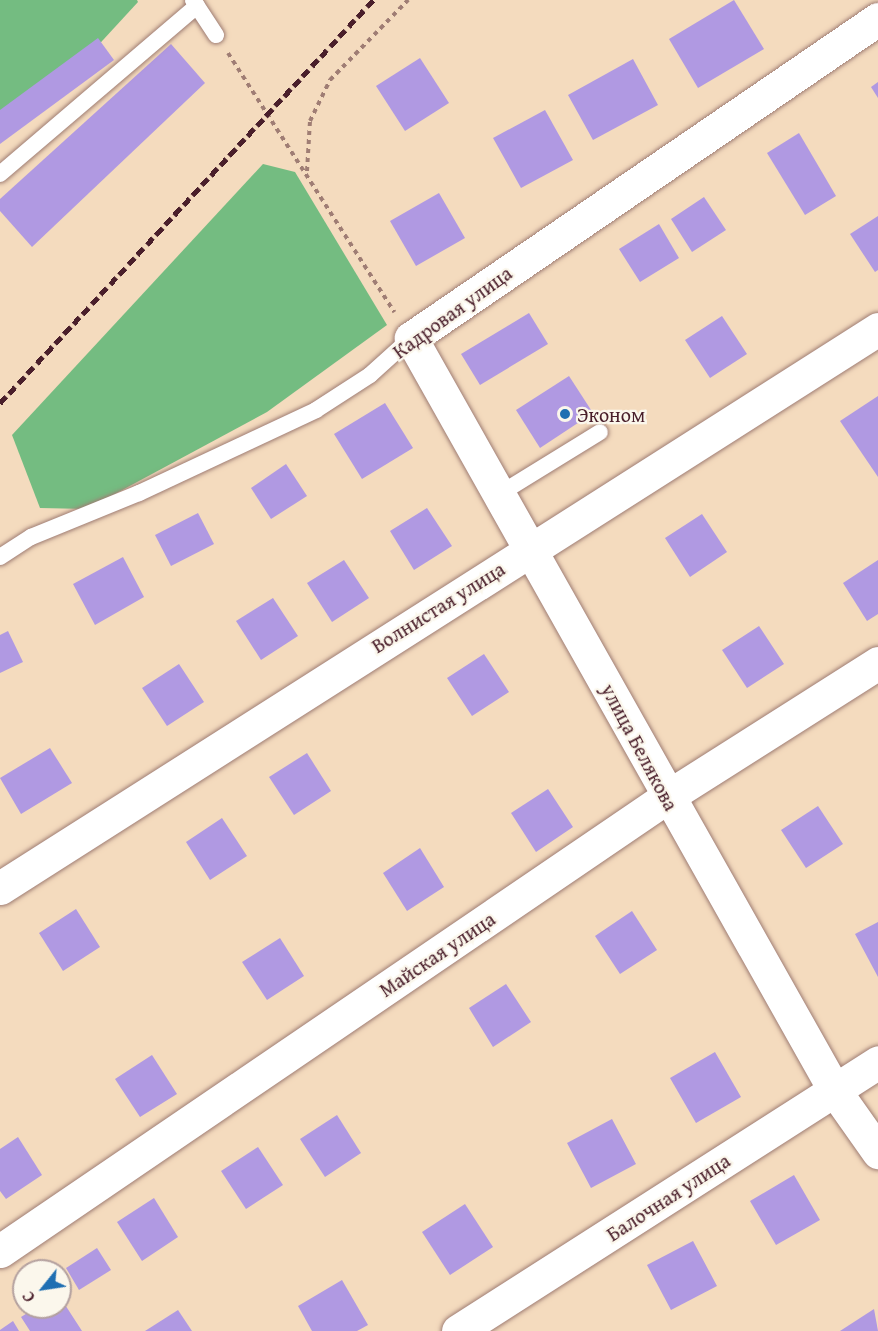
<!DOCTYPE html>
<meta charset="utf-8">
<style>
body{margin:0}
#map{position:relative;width:878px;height:1331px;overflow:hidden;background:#f4dbbe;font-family:"Gentium Book Plus",serif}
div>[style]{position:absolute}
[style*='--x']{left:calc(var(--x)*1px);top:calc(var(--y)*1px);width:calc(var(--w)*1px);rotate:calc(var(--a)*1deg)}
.forest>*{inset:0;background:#74bc81}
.building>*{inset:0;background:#b099e2}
.path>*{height:4px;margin-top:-2px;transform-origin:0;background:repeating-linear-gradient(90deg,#9f7d74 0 4.5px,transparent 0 9px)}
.roads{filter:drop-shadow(0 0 2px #9f7d74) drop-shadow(0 0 2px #9f7d74)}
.lane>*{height:16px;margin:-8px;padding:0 8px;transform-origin:8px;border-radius:8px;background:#fff}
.street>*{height:33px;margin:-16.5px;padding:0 16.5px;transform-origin:16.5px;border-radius:16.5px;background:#fff}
.rail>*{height:4.5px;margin-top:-2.25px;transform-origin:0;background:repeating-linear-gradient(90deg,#4a1f2b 0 9px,transparent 0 13.5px)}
.dots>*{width:16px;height:16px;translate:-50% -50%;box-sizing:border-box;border:3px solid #fbf7ec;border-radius:50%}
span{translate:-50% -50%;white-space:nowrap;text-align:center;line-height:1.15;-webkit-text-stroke:4.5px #fbf7ec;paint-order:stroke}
.street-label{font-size:20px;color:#4a1f2b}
.poi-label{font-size:20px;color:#4a1f2b}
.left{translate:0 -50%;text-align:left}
.north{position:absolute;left:12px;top:1259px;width:60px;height:60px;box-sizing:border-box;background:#fbf7ec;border:2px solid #b4a19f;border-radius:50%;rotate:240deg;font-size:16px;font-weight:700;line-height:24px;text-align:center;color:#4a1f2b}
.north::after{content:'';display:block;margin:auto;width:21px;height:27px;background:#1f6fb2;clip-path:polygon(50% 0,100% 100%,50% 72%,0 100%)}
</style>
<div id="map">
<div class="forest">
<i style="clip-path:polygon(0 0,137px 0,138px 2px,45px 103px,0 126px)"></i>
<i style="clip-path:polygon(263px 164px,295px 172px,387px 325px,267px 412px,87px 509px,40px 508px,12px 435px)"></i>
</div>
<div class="building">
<i style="clip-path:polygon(734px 0,764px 49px,698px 88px,669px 39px)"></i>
<i style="clip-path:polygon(98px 38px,114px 60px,0 144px,0 110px)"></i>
<i style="clip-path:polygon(171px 44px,205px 83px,32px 247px,0 211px,0 199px)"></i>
<i style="clip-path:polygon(420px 58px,449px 103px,405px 131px,376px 86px)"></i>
<i style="clip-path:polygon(633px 59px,658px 105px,593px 140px,568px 95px)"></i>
<i style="clip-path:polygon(878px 82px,878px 98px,871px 87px)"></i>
<i style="clip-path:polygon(545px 110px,573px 160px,521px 188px,493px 138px)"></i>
<i style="clip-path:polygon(799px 133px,836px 196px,805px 215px,767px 153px)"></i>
<i style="clip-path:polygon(439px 193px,465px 238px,416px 266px,390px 221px)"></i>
<i style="clip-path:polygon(704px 197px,726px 230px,692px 252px,671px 219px)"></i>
<i style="clip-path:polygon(878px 216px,878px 270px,875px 272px,850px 234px)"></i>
<i style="clip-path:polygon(659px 224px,679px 258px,640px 282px,619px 249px)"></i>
<i style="clip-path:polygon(529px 313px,548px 344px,480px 385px,461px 354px)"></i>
<i style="clip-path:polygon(722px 316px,747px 354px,710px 378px,685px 340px)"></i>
<i style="clip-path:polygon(569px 376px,593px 413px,540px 448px,516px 410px)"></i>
<i style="clip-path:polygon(878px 396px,878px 477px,840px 421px)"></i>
<i style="clip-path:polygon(385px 403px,413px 448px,362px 479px,334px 434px)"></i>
<i style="clip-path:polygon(286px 464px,307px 496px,271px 519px,251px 488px)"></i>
<i style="clip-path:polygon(427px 508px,452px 546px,414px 570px,390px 531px)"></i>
<i style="clip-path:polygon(198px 513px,214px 544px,171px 566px,155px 535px)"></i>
<i style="clip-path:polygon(702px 514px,727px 552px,690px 577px,665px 538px)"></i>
<i style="clip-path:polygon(123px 557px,144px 597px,95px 625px,73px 584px)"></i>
<i style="clip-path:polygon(344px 560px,369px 598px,332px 622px,307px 583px)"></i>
<i style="clip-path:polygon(878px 560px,878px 614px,867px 621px,843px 583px)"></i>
<i style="clip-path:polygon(273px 598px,298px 636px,261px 660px,236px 621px)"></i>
<i style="clip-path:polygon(759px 626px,784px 664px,747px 688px,722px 650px)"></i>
<i style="clip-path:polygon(8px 631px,23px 662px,0 673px,0 635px)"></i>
<i style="clip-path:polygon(484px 654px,509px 692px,472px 716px,447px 678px)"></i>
<i style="clip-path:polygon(179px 664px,204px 702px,167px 726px,142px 688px)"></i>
<i style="clip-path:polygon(50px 748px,72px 783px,21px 814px,0 778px)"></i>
<i style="clip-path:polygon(307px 753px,331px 791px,294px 815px,269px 777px)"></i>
<i style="clip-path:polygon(548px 789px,573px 827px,536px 852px,511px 813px)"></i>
<i style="clip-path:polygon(818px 806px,843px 844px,806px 868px,781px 830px)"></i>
<i style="clip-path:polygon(222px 818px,247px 856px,210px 880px,186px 842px)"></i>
<i style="clip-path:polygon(420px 848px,444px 887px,407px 911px,383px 873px)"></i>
<i style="clip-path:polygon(76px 909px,100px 947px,63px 971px,39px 933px)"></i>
<i style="clip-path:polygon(632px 911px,657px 950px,620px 974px,595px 936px)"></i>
<i style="clip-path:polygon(878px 922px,878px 977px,855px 934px)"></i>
<i style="clip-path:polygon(280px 938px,304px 976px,267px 1000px,242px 962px)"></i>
<i style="clip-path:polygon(506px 984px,531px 1022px,493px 1047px,469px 1008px)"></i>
<i style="clip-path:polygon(715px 1052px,741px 1097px,696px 1123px,670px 1078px)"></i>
<i style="clip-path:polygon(152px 1055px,177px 1094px,140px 1117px,115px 1079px)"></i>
<i style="clip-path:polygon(337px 1115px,361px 1153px,325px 1177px,300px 1139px)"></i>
<i style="clip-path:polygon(612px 1119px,636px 1164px,591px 1188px,567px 1143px)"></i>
<i style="clip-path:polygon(18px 1137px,42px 1175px,6px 1199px,0 1191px,0 1149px)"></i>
<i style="clip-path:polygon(258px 1147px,283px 1185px,246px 1209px,221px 1171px)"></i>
<i style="clip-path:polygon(794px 1175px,820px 1220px,776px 1245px,750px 1201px)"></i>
<i style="clip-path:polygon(154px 1198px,178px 1237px,142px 1261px,117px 1222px)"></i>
<i style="clip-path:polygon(465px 1204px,493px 1247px,450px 1275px,422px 1232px)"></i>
<i style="clip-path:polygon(693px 1241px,717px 1286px,671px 1310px,647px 1265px)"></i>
<i style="clip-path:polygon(97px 1248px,111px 1270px,79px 1290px,66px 1268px)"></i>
<i style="clip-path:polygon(342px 1280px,368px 1325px,357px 1331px,312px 1331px,298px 1306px)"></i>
<i style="clip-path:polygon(60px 1297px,82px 1331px,30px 1331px,21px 1317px,37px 1307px,60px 1307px)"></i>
<i style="clip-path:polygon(874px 1309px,878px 1331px,840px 1331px)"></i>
<i style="clip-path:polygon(178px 1310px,192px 1331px,145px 1331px)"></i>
<i style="clip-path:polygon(13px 1321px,19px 1331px,0 1331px,0 1330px)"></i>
</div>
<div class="path">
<i style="--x:228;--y:53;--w:308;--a:57.3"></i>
<i style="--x:307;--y:171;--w:50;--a:-86.6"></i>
<i style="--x:310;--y:121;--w:46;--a:-64"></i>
<i style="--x:330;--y:80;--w:112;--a:-45.7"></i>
</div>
<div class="roads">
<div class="lane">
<i style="--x:193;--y:0;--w:42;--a:56.7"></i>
<i style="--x:0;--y:174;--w:259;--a:-40.5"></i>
<i style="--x:501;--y:493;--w:116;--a:-31.6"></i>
<i style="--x:0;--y:557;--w:37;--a:-33"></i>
<i style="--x:31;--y:537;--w:117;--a:-22.2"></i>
<i style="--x:139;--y:493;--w:195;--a:-25.1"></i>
<i style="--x:316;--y:410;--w:64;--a:-32.9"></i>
<i style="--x:370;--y:375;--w:55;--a:-42.1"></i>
</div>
<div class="street">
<i style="--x:878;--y:19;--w:566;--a:145.66"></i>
<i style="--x:411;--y:338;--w:864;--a:60.62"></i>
<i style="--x:835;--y:1091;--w:75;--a:54.8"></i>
<i style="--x:0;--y:888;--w:1041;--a:-32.48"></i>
<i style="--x:0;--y:1251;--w:807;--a:-34.24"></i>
<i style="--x:667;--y:797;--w:250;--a:-32.4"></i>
<i style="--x:458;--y:1331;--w:499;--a:-32.6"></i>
</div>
</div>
<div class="rail">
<i style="--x:0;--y:403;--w:549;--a:-47.21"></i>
</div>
<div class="dots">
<i style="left:565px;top:414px;background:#1f6fb2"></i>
</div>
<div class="street-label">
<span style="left:452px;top:312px;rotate:-36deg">Кадровая улица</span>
<span style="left:438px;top:607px;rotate:-32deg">Волнистая улица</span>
<span style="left:640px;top:747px;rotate:62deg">улица Белякова</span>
<span style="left:437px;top:954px;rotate:-34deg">Майская улица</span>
<span style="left:668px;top:1197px;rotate:-33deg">Балочная улица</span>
</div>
<div class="poi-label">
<span class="left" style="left:577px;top:414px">Эконом</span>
</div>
<div class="north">С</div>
</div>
